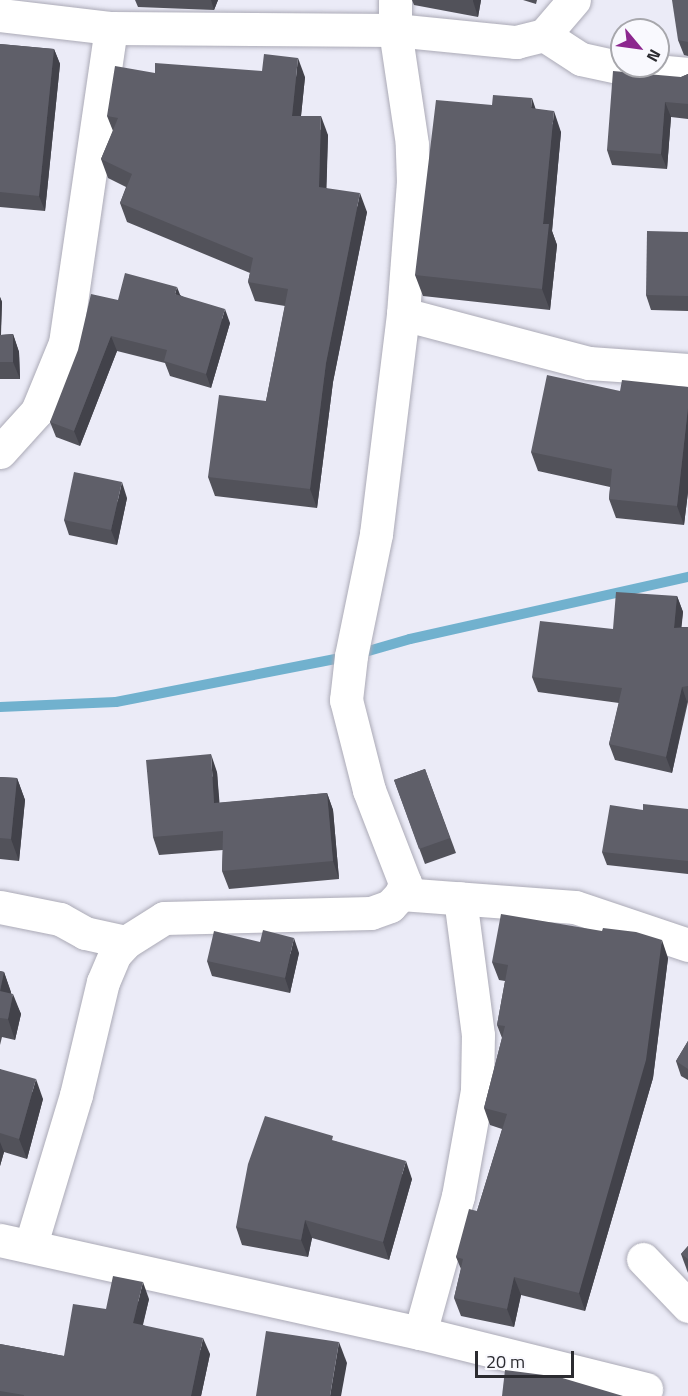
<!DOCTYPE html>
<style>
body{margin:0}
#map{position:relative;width:688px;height:1396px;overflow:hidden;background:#ebebf7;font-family:"Titillium Web",sans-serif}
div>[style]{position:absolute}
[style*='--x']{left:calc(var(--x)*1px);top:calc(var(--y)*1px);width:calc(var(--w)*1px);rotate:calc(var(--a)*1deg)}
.stream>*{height:10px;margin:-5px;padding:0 5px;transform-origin:5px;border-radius:5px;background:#71b1ce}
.roads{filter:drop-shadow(0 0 2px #abaab6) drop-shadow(0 0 2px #abaab6)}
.street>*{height:33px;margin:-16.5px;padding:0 16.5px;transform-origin:16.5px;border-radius:16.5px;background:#fff}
.wall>*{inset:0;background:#52525a}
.shaded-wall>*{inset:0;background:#42424a}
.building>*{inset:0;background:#5f5f69}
span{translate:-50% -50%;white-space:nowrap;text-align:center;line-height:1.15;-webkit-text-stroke:6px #f9f9fe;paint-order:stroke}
.north{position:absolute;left:610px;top:18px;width:60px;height:60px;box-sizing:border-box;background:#f9f9fe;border:2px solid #a7a7ac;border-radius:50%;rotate:119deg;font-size:16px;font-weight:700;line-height:24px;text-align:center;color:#2b2b30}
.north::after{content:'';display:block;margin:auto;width:21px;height:27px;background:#8c278e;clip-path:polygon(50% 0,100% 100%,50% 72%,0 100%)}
.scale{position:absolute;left:475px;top:1351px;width:99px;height:27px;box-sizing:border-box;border:3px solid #2b2b30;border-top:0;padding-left:8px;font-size:18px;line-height:21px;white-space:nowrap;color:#2b2b30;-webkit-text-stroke:4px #f9f9fe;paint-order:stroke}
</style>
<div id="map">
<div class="stream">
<i style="--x:0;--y:707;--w:116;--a:-2.5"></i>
<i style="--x:116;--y:702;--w:239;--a:-11.1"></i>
<i style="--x:351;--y:656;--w:61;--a:-16.1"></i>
<i style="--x:410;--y:639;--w:285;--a:-12.6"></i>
</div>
<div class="roads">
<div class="street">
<i style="--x:0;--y:15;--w:112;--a:6.7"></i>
<i style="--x:111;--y:28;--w:284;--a:0.4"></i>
<i style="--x:395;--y:30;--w:122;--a:5.7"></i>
<i style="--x:516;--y:42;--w:29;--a:-14"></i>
<i style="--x:544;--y:35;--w:46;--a:-49.4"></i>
<i style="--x:544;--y:35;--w:44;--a:33"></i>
<i style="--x:581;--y:59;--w:43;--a:12.1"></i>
<i style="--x:623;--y:68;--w:65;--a:5.3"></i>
<i style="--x:403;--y:314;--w:192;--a:14.8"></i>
<i style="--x:589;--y:363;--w:99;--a:4"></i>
<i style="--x:0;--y:452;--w:55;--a:-47.9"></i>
<i style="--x:37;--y:411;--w:74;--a:-67.6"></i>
<i style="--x:65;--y:343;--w:318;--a:-81.7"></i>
<i style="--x:401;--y:894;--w:174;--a:4.3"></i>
<i style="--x:575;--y:907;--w:119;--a:18.6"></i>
<i style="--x:0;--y:907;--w:61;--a:11.3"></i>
<i style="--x:60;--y:919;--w:29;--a:29"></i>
<i style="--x:85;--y:933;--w:42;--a:12.4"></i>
<i style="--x:0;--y:1240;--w:430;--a:12.5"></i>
<i style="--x:420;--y:1333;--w:233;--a:13.9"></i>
<i style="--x:31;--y:1244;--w:156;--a:-73.2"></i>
<i style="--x:76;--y:1095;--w:116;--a:-76.6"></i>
<i style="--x:103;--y:982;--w:30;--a:-67"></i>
<i style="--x:115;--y:954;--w:16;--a:-47"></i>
<i style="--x:126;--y:942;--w:45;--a:-32.3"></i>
<i style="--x:164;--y:918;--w:207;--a:-1.4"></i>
<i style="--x:371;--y:913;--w:20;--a:-20"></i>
<i style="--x:390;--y:906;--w:16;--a:-47"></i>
<i style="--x:401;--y:894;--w:12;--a:-70"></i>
<i style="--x:405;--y:883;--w:100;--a:-111.2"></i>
<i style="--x:369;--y:790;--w:93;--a:-104.3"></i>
<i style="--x:346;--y:700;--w:44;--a:-83.5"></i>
<i style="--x:351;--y:656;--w:125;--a:-78.4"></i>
<i style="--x:376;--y:534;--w:222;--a:-83"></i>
<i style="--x:403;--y:314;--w:132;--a:-85.7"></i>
<i style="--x:413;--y:182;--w:38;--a:-92"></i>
<i style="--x:412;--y:144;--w:115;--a:-98.5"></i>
<i style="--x:395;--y:30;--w:30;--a:-90"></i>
<i style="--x:643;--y:1259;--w:65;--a:46.2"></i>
<i style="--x:420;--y:1333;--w:142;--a:-74.5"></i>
<i style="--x:458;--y:1196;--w:108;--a:-79.8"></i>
<i style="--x:477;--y:1090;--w:55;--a:-89"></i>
<i style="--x:478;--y:1035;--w:138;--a:-97.5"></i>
</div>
</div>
<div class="wall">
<i style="clip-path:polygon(135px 0,218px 0,214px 10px,138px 7px)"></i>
<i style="clip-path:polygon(412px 0,481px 0,478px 17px,414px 5px)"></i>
<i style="clip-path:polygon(523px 0,537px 0,536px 4px)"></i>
<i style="clip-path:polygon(688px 0,688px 56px,684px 55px,678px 40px)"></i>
<i style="clip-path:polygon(0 44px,54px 49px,60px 64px,45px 211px,0 207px)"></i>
<i style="clip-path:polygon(155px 73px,305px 77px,301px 116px,328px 135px,326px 188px,367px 212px,333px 382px,317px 508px,215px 496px,208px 477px,266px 401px,285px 306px,255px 301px,248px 282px,250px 273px,127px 222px,120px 203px,126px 187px,108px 178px,101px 159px,113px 131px,107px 116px)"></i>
<i style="clip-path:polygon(688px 74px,688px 119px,671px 117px,667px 169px,612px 165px,607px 150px,681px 77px)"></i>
<i style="clip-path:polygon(536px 109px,561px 132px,552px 231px,557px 245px,550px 310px,423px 296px,415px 275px)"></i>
<i style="clip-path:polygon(688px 232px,688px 311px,651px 310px,646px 295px)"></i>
<i style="clip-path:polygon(180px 295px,230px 323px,211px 388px,170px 376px,165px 363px,117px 351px,80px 446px,56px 437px,50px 422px,118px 300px)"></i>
<i style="clip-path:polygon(0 297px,2px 302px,1px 335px,13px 334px,19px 352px,20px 379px,0 379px)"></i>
<i style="clip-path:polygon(688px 387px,688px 492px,684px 525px,616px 518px,609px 499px,610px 487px,538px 471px,531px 452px)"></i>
<i style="clip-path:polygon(127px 498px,117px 545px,69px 535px,64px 520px)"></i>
<i style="clip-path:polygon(677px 596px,683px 612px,681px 627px,688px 627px,688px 702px,672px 773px,615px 760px,609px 744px,619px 703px,538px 692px,532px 677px,613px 629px)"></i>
<i style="clip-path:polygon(425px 769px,456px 853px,425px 864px,394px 780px)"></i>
<i style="clip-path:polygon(217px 772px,219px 803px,327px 793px,333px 810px,339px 879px,229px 889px,222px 871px,223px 850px,159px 855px,153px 837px)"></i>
<i style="clip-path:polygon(0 777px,17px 778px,25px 800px,19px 861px,0 859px)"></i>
<i style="clip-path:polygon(688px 809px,688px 874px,607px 865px,602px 852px)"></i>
<i style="clip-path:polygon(299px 953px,290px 993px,212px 976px,207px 961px)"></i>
<i style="clip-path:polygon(668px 958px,653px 1078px,585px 1311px,521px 1295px,514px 1327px,461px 1316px,454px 1298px,461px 1269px,456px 1257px,477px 1211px,502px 1129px,490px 1125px,484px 1108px,502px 1038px,497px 1025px,505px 981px,499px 980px,492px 962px)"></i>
<i style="clip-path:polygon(0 971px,4px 972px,11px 993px,21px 1014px,15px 1040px,2px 1037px,0 1045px)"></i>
<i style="clip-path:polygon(688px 1041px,688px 1080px,681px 1076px,676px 1061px)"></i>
<i style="clip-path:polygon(0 1069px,43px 1099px,27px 1159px,4px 1152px,0 1166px)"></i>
<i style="clip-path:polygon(335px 1141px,412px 1179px,389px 1260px,312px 1238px,308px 1257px,242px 1245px,236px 1227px)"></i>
<i style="clip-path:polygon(688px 1246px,688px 1273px,681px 1254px)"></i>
<i style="clip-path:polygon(149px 1299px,143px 1325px,210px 1354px,201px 1396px,0 1396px,0 1344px,64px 1356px,106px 1309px)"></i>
</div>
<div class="shaded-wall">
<i style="clip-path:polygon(211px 0,218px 0,214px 10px)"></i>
<i style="clip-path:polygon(473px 0,481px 0,478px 17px,473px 1px)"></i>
<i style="clip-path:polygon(54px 49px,60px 64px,45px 211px,39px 196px)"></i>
<i style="clip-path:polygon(298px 58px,305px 77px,299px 135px,292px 116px)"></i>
<i style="clip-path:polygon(532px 98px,539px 119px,531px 108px)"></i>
<i style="clip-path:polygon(665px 102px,671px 117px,667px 169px,661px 154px)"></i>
<i style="clip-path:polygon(554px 111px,561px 132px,552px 231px,557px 245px,550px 310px,542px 289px,543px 224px)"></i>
<i style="clip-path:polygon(321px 116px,328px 135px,326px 206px,319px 187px)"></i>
<i style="clip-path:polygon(360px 193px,367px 212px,333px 382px,317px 508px,310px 489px,326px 363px)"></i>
<i style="clip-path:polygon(177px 287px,183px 302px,175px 294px)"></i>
<i style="clip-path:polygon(0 297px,2px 302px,0 351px)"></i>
<i style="clip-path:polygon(225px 309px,230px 323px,211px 388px,206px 374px)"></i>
<i style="clip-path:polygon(13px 334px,19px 352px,20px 379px,13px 362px)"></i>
<i style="clip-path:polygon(111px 336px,117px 351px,80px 446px,74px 431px)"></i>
<i style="clip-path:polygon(688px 408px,688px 492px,684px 525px,677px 506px)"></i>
<i style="clip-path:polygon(122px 482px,127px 498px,117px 545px,111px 530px)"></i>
<i style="clip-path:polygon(677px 596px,683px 612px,680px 643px,674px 628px)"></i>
<i style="clip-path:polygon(682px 687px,687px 702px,672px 773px,666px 757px)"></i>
<i style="clip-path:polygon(211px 754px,217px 772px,221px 821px,214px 803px)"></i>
<i style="clip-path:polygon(17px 778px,25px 800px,19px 861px,11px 839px)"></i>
<i style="clip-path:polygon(327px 793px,333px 810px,339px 879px,333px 861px)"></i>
<i style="clip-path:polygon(294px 938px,299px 953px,290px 993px,285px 978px)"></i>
<i style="clip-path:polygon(662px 940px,668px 958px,653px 1078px,585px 1311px,579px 1293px)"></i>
<i style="clip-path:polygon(4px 972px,11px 992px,7px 1012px,0 992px)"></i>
<i style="clip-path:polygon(13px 994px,21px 1014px,15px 1040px,8px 1019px)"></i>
<i style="clip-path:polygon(36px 1079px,43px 1099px,27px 1159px,19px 1139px)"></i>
<i style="clip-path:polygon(0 1142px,4px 1152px,0 1166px)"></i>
<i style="clip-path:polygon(406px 1161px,412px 1179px,389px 1260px,383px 1242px)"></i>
<i style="clip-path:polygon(305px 1220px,312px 1238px,308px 1257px,301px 1240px)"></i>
<i style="clip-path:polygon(514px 1277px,521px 1295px,514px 1327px,507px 1309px)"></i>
<i style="clip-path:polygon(143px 1282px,149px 1299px,139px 1339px,133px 1323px)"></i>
<i style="clip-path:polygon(203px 1338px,210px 1354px,201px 1396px,191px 1396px)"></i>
<i style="clip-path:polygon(339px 1342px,347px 1363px,341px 1396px,330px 1396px)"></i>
</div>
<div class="building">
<i style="clip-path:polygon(672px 0,688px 0,688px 42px,678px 40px)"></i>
<i style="clip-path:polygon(0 44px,54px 49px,39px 196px,0 192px)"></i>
<i style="clip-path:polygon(264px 54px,298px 58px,292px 116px,321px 116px,319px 187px,360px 193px,326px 363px,310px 489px,208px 477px,219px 395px,266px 401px,288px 289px,248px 282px,253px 258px,120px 203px,132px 174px,101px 159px,118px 118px,107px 116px,115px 66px,155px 73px,155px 63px,262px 71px)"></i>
<i style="clip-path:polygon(613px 71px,681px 77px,688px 74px,688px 104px,665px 102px,661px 154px,607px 150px)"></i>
<i style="clip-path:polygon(493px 95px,532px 98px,531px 108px,554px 111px,543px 224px,549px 224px,542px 289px,415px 275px,436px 100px,492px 105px)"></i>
<i style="clip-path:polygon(647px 231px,688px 232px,688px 296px,646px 295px)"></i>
<i style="clip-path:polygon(125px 273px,177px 287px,175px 294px,225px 309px,206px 374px,164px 361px,167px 350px,111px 336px,74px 431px,50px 422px,78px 350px,91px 294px,118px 300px)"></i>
<i style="clip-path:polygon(13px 334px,13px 362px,0 362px,0 335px)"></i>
<i style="clip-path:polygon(547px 375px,620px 391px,622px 380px,688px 387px,688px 408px,677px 506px,609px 499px,612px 469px,531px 452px)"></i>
<i style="clip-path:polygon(74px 472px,122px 482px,111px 530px,64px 520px)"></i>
<i style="clip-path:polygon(616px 592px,677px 596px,674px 628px,688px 627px,688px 686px,682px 687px,666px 757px,609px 744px,622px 688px,532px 677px,540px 621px,613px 629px)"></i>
<i style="clip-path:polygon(211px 754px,214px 803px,327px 793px,333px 861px,222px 871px,223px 831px,153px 837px,146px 760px)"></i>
<i style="clip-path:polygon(425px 769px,450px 838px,419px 849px,394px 780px)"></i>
<i style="clip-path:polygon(0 777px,17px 778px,11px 839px,0 838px)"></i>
<i style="clip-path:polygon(643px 804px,688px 809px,688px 861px,602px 852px,610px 805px,643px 810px)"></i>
<i style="clip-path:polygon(501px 914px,602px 931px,603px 928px,636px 932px,662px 940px,646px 1060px,579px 1293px,514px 1277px,507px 1309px,454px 1298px,463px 1259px,456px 1257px,469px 1209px,477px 1211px,507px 1114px,484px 1108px,505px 1026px,497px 1025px,508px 965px,492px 962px)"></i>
<i style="clip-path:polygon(263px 930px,294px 938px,285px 978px,207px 961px,214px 931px,260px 942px)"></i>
<i style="clip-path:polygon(0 971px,4px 972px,0 990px)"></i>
<i style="clip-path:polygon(0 991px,13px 994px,8px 1019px,0 1018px)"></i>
<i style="clip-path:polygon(688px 1041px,688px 1069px,676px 1061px)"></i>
<i style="clip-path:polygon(0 1069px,36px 1079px,19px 1139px,0 1133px)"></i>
<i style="clip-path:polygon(265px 1116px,333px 1136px,332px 1140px,406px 1161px,383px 1242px,305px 1220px,301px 1240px,236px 1227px,248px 1164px)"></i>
<i style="clip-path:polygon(688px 1246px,688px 1259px,681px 1254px)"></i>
<i style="clip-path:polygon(113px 1276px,143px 1282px,133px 1323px,203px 1338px,191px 1396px,24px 1396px,24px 1395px,0 1391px,0 1344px,64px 1356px,73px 1304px,106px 1309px)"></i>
<i style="clip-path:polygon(266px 1331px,339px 1342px,330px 1396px,256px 1396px)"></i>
<i style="clip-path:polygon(505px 1370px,559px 1377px,623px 1396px,502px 1396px)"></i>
</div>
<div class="north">N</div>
<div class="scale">20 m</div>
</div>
